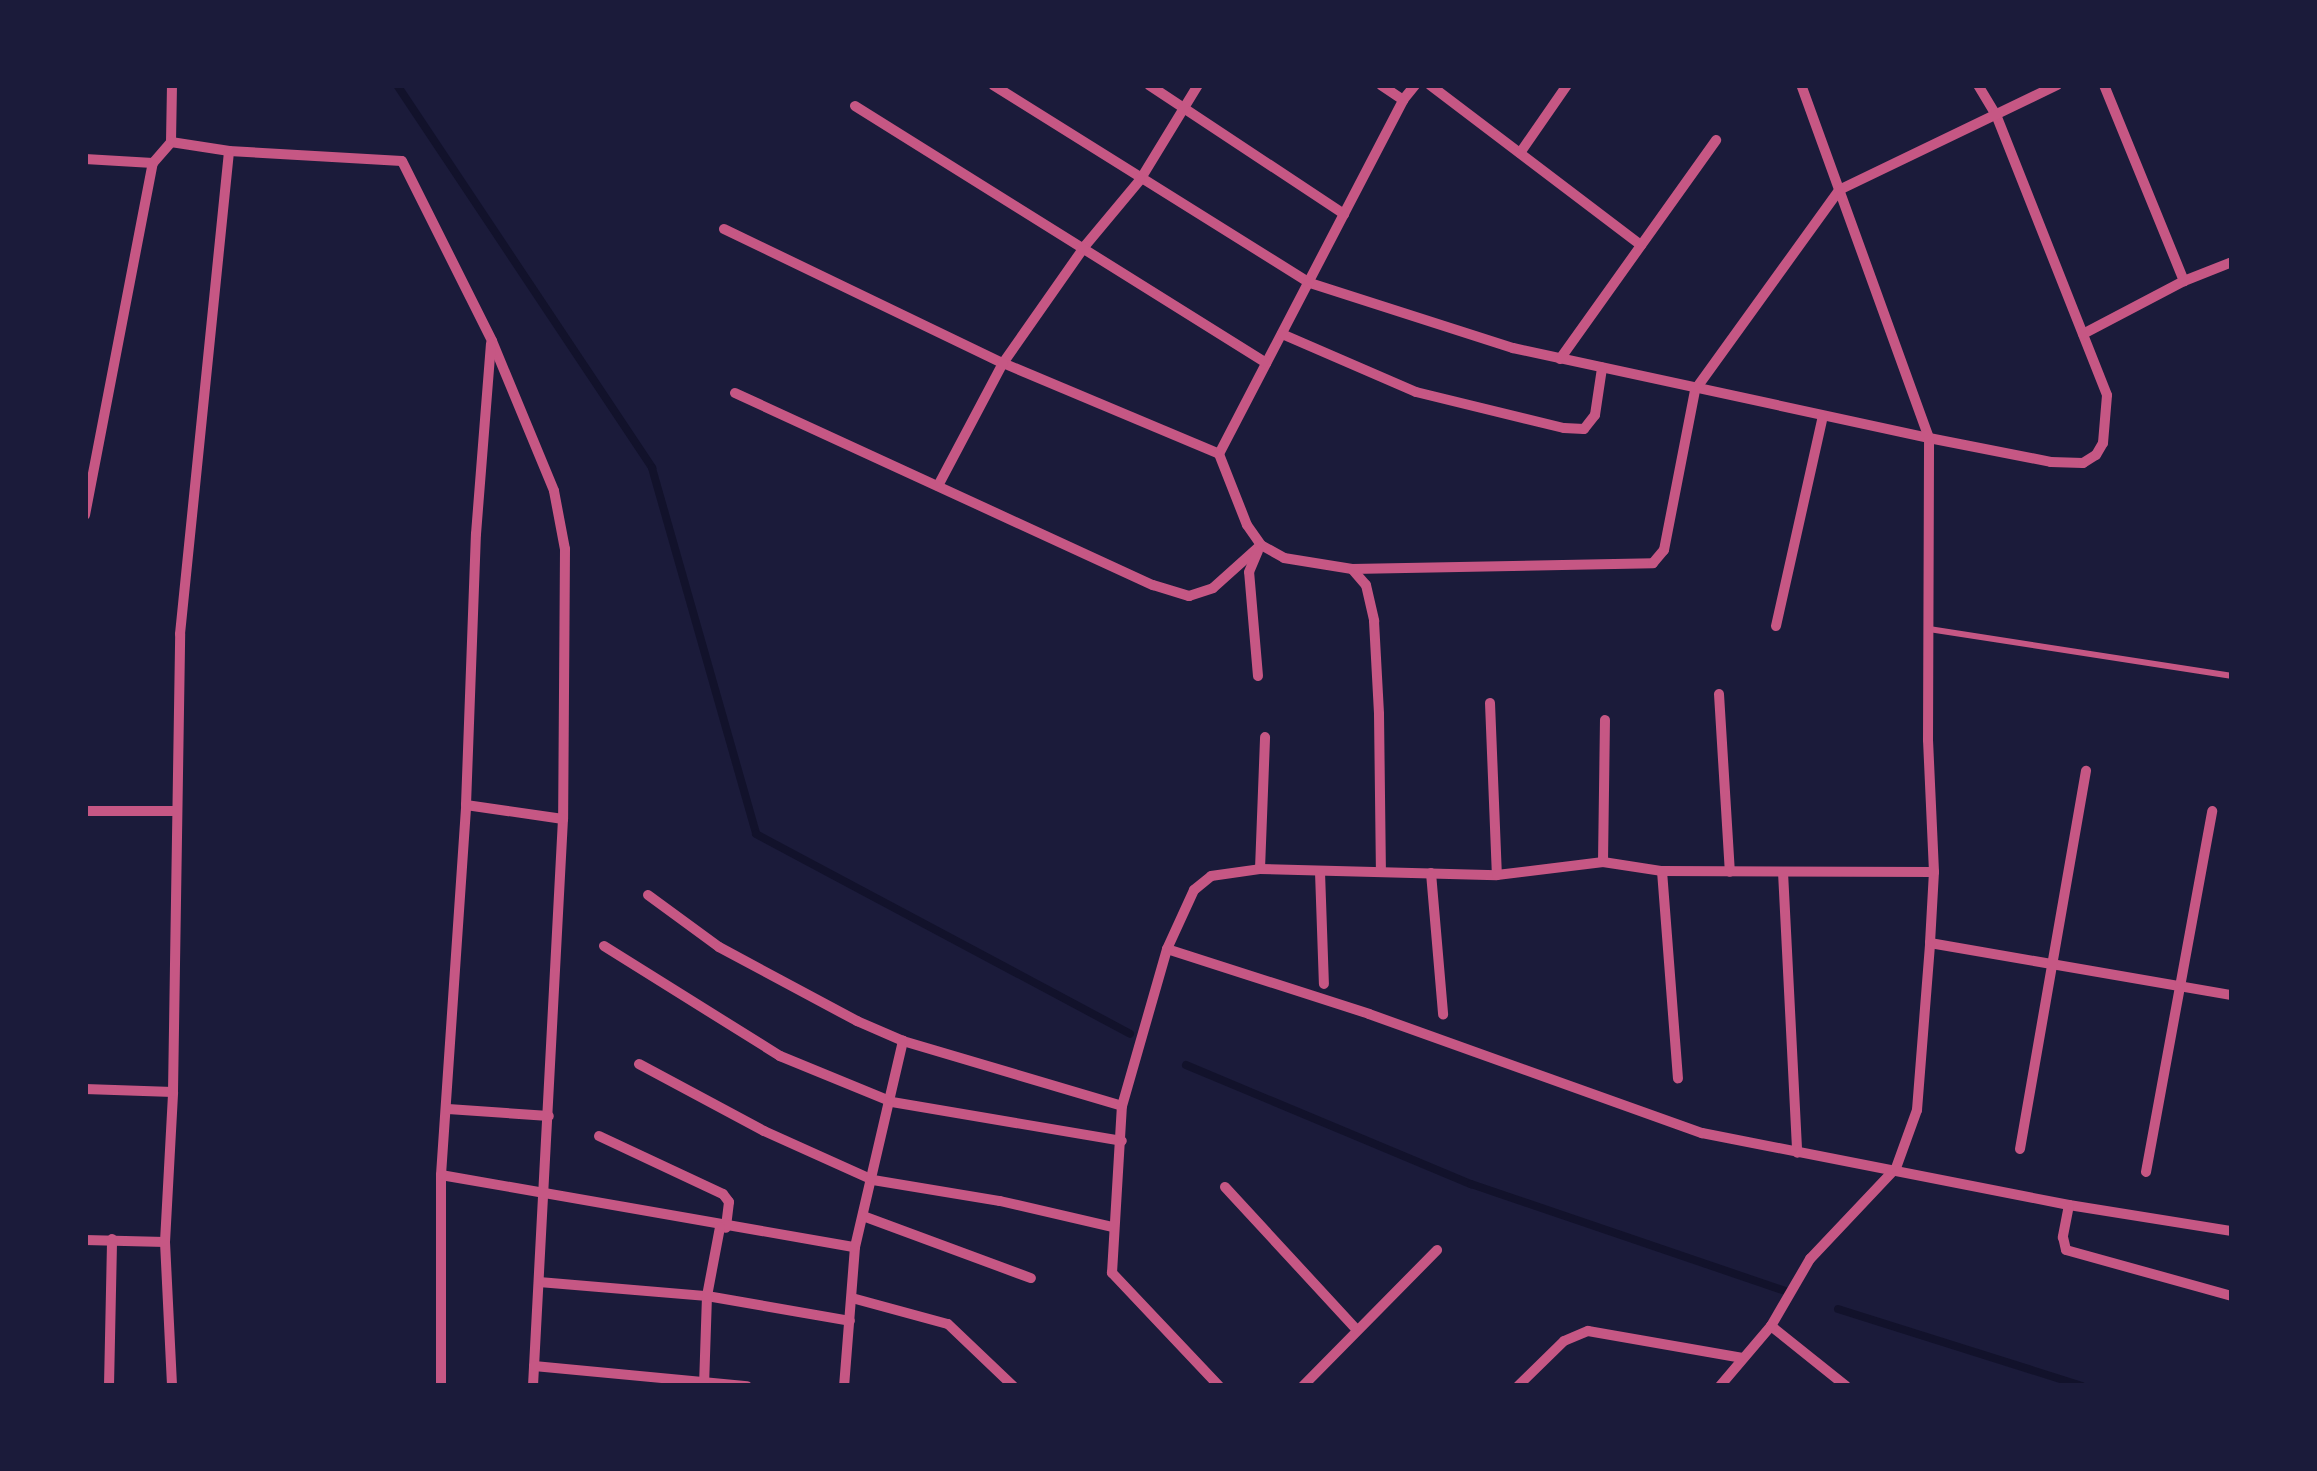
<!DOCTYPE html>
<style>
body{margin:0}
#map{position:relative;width:2317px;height:1471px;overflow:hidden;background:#1b1b3a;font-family:"Fira Sans",sans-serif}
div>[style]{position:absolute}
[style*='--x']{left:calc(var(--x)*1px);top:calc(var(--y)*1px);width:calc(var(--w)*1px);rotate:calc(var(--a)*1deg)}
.stream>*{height:8px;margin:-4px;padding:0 4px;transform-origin:4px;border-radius:4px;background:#12122b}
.service>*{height:6px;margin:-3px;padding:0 3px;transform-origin:3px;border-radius:3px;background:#c65784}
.minor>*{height:10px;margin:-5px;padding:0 5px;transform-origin:5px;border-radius:5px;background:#c65784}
span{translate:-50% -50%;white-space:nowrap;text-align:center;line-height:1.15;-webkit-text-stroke:8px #1b1b3a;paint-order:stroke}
.frame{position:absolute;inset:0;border:88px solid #1b1b3a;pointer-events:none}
</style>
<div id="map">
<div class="stream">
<i style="--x:397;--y:85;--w:460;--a:56.3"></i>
<i style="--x:652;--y:468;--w:380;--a:74.1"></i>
<i style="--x:756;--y:834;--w:424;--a:28.1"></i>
<i style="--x:1186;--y:1065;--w:309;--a:22.7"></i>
<i style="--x:1471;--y:1184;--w:333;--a:18.8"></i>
<i style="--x:1838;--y:1309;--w:256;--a:17.5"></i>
</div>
<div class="service">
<i style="--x:1929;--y:629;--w:307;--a:8.8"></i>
</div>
<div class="minor">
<i style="--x:993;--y:85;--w:374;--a:32"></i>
<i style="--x:1310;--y:283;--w:213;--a:17.8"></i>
<i style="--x:1513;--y:348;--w:426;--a:12.2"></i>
<i style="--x:1929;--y:438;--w:124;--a:11.1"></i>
<i style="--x:2051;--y:462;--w:32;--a:2"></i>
<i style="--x:2083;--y:463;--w:15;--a:-32"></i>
<i style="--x:2096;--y:455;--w:14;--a:-60"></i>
<i style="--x:2103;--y:443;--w:48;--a:-85.2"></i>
<i style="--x:2107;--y:395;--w:301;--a:-111.6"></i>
<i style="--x:1996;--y:115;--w:35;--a:-121"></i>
<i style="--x:1149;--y:85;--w:234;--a:33.5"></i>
<i style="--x:1198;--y:85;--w:111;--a:121.4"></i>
<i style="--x:1140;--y:180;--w:86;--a:129.8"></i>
<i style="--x:1085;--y:246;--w:143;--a:125"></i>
<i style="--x:1003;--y:363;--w:234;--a:22.8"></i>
<i style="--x:1219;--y:454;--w:399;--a:-62.5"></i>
<i style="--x:1403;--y:100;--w:19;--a:-51"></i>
<i style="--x:1381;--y:85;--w:27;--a:34"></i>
<i style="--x:1430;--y:85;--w:265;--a:37.2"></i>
<i style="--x:2104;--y:85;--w:212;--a:67.8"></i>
<i style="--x:855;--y:106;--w:485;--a:32"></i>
<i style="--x:171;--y:142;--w:57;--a:-89"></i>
<i style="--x:1520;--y:153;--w:83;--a:-55.3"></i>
<i style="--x:85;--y:159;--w:68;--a:3.4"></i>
<i style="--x:153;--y:163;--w:28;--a:-49"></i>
<i style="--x:171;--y:142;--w:59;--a:8.8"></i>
<i style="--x:229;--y:151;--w:173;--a:3.3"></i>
<i style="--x:402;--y:161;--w:201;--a:63.4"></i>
<i style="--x:492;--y:341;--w:162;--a:67.5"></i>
<i style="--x:554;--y:491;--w:59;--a:79.3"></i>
<i style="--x:565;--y:549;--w:270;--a:90.4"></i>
<i style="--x:563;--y:819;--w:568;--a:93.03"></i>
<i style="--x:724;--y:229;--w:310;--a:25.7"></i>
<i style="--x:1003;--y:363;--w:139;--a:117.9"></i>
<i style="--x:1282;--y:334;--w:146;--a:23.4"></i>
<i style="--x:1416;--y:392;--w:152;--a:13.7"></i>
<i style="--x:1564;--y:428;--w:20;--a:3"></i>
<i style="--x:1584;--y:429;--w:18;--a:-52"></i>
<i style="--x:1595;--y:415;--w:48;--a:-81.5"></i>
<i style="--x:2083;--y:334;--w:114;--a:-27.7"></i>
<i style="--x:2184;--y:281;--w:52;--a:-21.6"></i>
<i style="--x:1560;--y:359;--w:269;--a:-54.5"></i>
<i style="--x:735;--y:393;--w:460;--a:24.7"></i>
<i style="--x:1153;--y:585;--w:38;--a:17"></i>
<i style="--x:1189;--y:596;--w:25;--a:-18"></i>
<i style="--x:1213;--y:588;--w:64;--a:-41.9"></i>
<i style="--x:1219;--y:454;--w:76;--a:68.5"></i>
<i style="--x:1247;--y:525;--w:24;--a:55"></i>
<i style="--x:1261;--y:545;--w:26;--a:29"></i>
<i style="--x:1284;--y:558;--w:69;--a:9.2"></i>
<i style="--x:1352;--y:569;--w:21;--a:49"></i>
<i style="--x:1366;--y:585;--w:37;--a:77"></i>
<i style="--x:1374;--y:621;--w:93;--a:86.9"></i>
<i style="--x:1379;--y:714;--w:158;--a:89.3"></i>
<i style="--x:85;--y:515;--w:359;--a:-79.1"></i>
<i style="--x:1352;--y:569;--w:301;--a:-1.1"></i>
<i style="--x:1653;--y:563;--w:17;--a:-50"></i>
<i style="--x:1664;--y:550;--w:163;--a:-79"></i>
<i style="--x:1695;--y:390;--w:246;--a:-54.2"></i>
<i style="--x:1839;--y:190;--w:242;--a:-25.7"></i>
<i style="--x:1776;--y:626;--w:215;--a:-77.4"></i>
<i style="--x:1258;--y:676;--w:104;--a:-94.9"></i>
<i style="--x:1249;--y:572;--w:23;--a:-67"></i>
<i style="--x:1719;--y:694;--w:178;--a:86.5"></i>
<i style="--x:1490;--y:703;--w:172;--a:87.7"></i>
<i style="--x:466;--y:805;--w:98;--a:8.2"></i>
<i style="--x:85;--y:811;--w:90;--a:0"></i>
<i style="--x:1603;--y:862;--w:142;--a:-89.2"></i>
<i style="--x:1260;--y:869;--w:132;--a:-87.8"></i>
<i style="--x:1662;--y:871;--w:208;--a:85.6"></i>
<i style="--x:1320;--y:872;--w:112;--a:88"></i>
<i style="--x:1783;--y:872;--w:281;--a:87.1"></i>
<i style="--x:1431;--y:873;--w:142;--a:85.1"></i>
<i style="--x:648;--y:895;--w:88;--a:36.2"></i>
<i style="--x:719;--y:947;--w:157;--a:28.2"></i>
<i style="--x:857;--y:1021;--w:50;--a:23.5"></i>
<i style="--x:903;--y:1041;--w:228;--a:16.5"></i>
<i style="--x:1930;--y:943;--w:306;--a:9.8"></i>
<i style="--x:604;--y:946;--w:208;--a:32"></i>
<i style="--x:780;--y:1056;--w:121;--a:22.3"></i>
<i style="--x:892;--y:1102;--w:233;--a:9.6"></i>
<i style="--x:1167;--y:949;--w:212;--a:17.8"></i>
<i style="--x:1369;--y:1014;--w:354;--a:19.7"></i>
<i style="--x:1702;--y:1133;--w:374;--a:11.1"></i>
<i style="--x:2069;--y:1205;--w:165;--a:9.1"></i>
<i style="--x:639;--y:1064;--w:142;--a:28.2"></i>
<i style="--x:764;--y:1131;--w:120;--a:24.2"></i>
<i style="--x:873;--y:1180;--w:129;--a:9.4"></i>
<i style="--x:1000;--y:1201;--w:116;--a:13"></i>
<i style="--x:85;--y:1089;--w:88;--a:2"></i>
<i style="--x:448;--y:1109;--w:101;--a:4"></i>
<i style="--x:599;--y:1136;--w:137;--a:25.1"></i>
<i style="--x:723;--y:1194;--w:10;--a:53"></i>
<i style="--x:729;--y:1202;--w:26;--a:97"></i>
<i style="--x:2020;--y:1149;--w:384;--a:-80.1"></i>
<i style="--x:2146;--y:1172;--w:367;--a:-79.6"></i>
<i style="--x:441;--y:1175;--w:420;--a:9.9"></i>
<i style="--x:855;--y:1247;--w:139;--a:94.5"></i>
<i style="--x:1225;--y:1187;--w:193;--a:47.3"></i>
<i style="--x:2069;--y:1205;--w:33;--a:101"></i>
<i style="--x:2063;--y:1237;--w:13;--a:77"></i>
<i style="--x:2066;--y:1250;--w:172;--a:15.5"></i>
<i style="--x:863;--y:1216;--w:179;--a:20.3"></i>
<i style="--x:85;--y:1240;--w:80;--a:1.4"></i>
<i style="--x:165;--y:1242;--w:144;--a:87.2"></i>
<i style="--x:165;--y:1242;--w:150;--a:-86.9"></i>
<i style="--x:173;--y:1092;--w:458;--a:-89.1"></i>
<i style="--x:180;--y:634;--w:485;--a:-84.2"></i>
<i style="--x:855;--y:1247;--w:212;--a:-76.9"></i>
<i style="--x:539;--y:1282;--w:169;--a:4.8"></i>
<i style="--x:707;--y:1296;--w:145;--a:9.9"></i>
<i style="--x:852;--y:1298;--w:99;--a:15.2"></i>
<i style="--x:948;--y:1324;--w:90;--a:43.6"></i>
<i style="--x:1771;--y:1326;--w:96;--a:38.7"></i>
<i style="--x:534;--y:1366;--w:214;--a:5.4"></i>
<i style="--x:109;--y:1386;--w:147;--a:-88.8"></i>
<i style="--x:441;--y:1386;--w:211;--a:-90"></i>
<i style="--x:441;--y:1175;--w:371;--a:-86.1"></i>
<i style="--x:466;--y:805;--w:271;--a:-87.9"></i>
<i style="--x:476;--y:534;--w:191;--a:-85.5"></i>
<i style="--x:704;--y:1386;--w:90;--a:-88.1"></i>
<i style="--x:707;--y:1296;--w:70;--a:-79.3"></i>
<i style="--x:1219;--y:1386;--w:156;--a:-133.4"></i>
<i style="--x:1112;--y:1273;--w:167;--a:-86.6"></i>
<i style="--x:1122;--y:1106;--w:163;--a:-74"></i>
<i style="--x:1167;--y:949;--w:65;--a:-65.4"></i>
<i style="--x:1194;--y:890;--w:22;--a:-39"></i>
<i style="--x:1211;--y:876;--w:49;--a:-8.1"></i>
<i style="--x:1260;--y:869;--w:237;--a:1.5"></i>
<i style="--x:1497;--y:875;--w:107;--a:-7"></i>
<i style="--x:1603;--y:862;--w:60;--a:8.7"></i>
<i style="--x:1662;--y:871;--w:272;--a:0.2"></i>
<i style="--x:1303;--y:1386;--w:191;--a:-45.4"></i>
<i style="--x:1518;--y:1386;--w:64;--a:-44.4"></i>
<i style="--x:1564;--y:1341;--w:26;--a:-23"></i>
<i style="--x:1588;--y:1331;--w:157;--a:9.9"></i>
<i style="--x:1720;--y:1386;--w:79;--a:-49.6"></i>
<i style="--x:1771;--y:1326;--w:78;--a:-59.8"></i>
<i style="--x:1810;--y:1259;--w:125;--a:-46.6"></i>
<i style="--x:1896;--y:1168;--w:62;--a:-70.1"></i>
<i style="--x:1917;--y:1110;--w:168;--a:-85.5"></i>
<i style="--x:1930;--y:943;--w:71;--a:-86.8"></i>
<i style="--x:1934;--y:872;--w:132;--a:-92.6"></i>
<i style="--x:1928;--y:740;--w:302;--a:-89.8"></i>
<i style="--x:1929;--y:438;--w:375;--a:-109.9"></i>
</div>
<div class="frame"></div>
</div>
